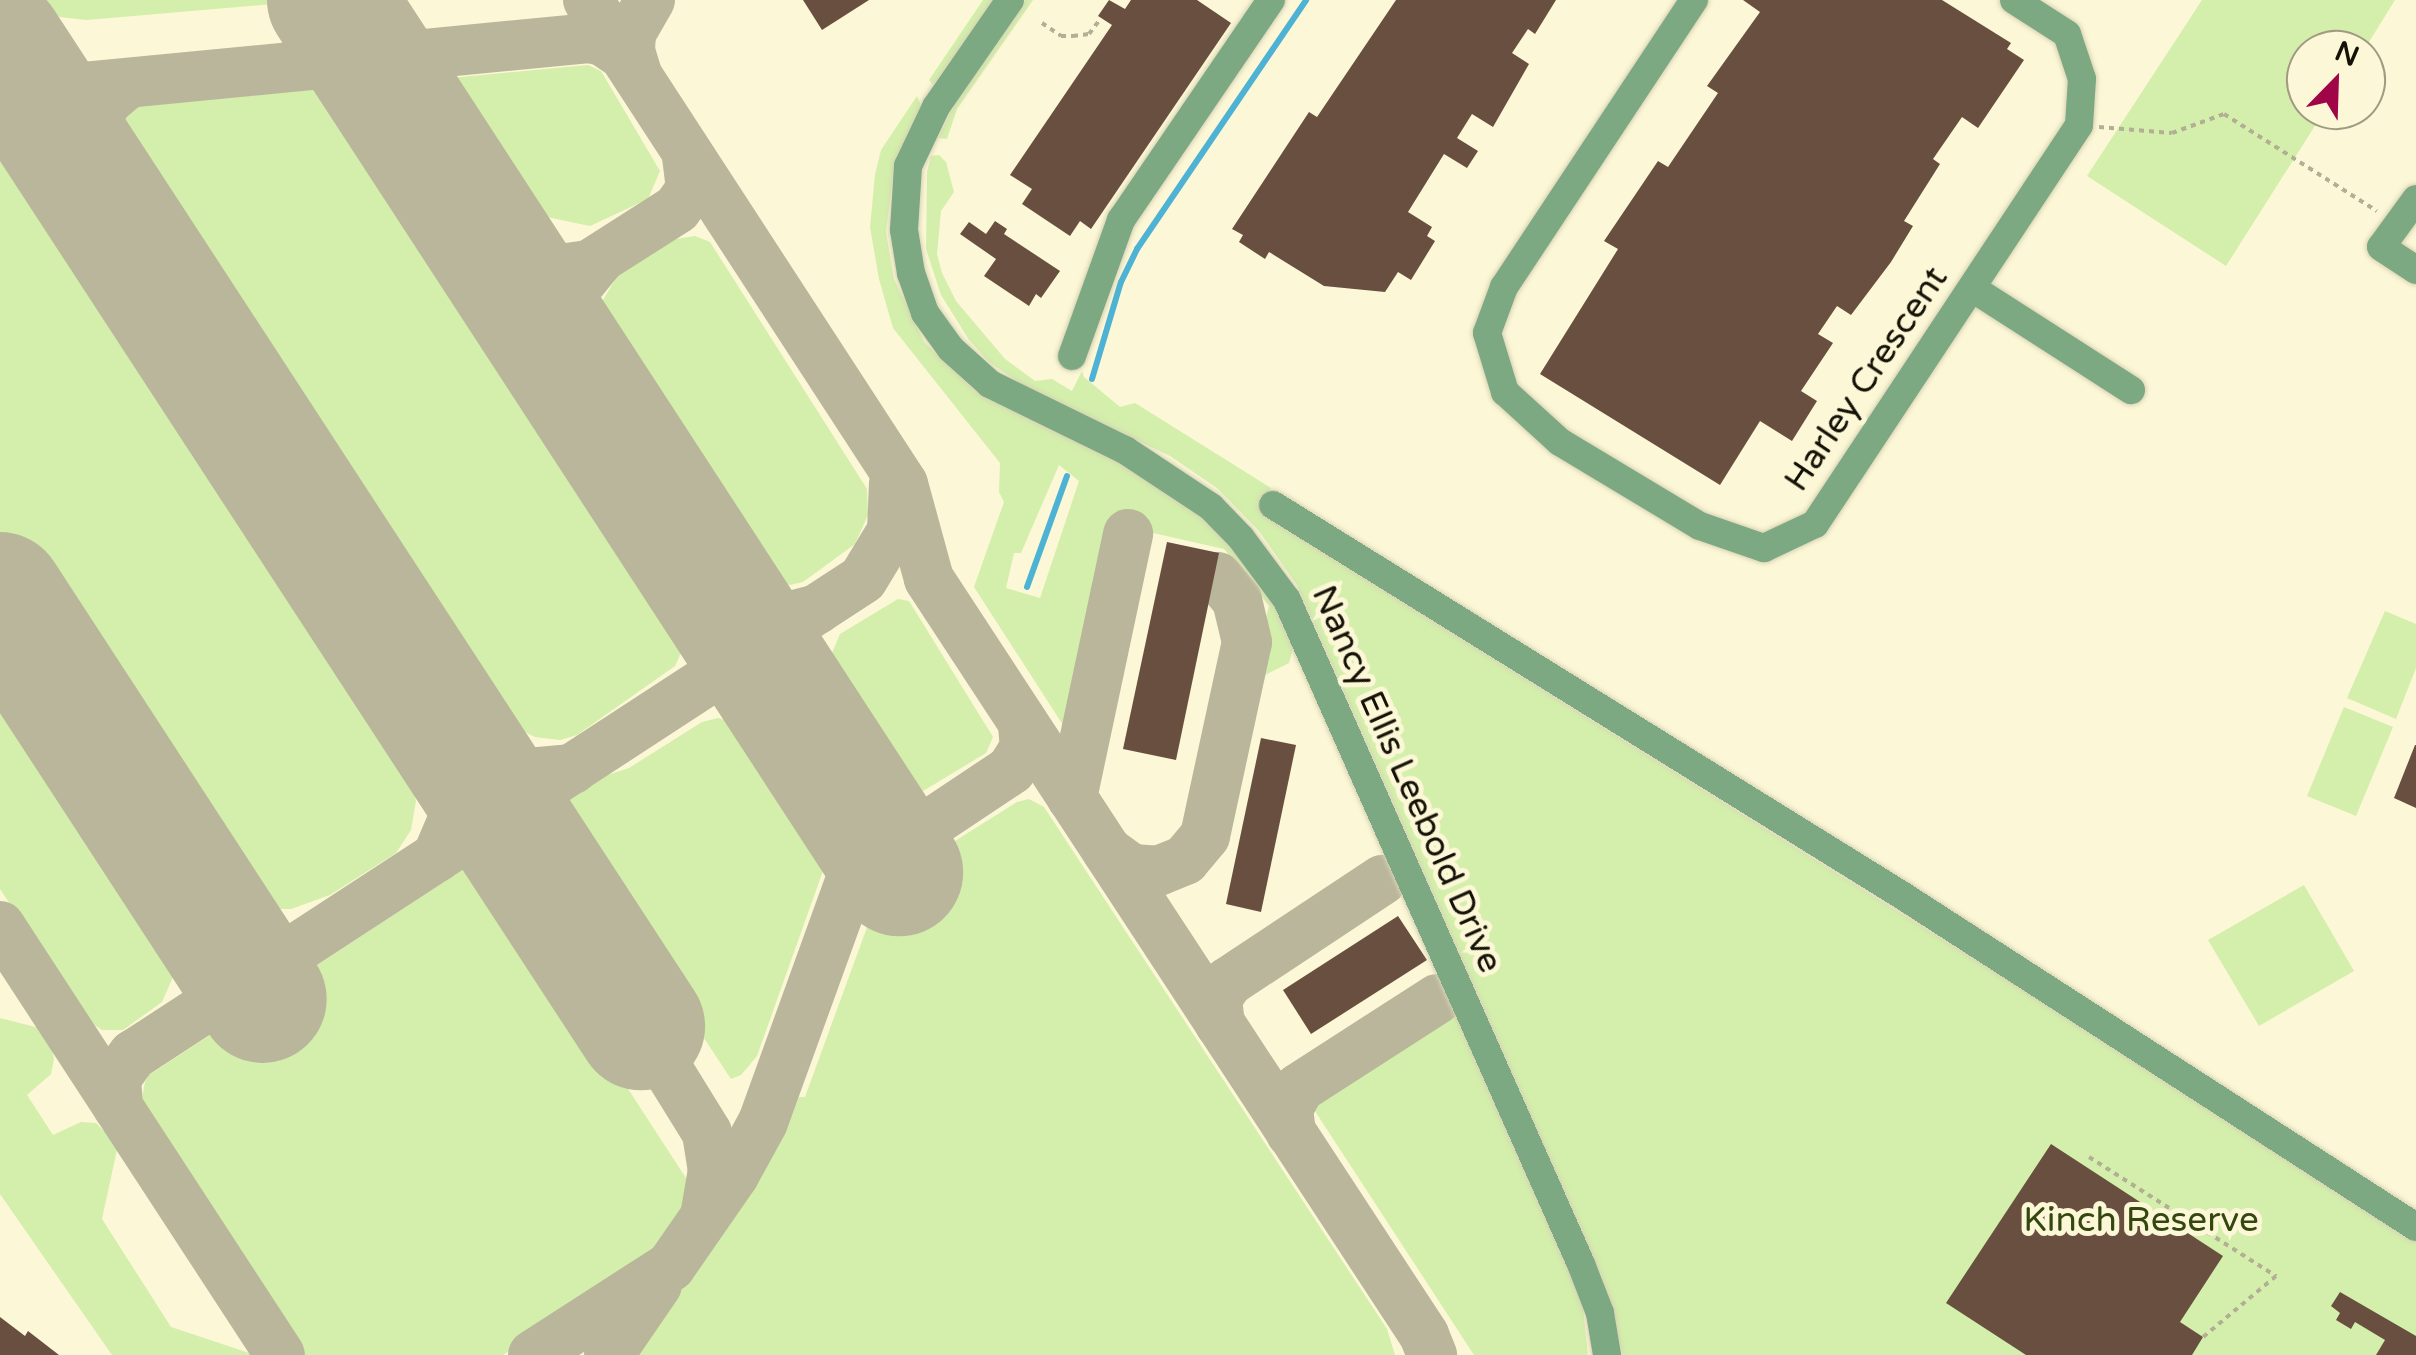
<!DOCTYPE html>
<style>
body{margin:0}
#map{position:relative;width:2416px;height:1355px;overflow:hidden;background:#fcf7d6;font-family:"Varela Round",sans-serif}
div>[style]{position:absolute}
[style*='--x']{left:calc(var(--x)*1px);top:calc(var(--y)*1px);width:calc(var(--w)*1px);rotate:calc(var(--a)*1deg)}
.green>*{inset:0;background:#d3efab}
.stream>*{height:6px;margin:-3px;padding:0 3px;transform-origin:3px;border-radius:3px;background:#4db2d3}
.taxiway>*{height:50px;margin:-25px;padding:0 25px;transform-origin:25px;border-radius:25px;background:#bab69b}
.runway>*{height:128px;margin:-64px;padding:0 64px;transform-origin:64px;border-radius:64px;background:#bab69b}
.building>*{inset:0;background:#694f3f}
.path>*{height:4px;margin-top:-2px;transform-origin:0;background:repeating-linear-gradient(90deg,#b3af95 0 5px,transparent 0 10px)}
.roads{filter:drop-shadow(0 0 2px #d7d2b5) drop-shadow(0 0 2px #d7d2b5)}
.minor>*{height:28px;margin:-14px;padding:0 14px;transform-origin:14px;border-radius:14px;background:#7ca982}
span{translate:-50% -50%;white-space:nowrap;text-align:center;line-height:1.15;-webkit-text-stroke:10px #fcf7d6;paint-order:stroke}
.street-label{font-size:35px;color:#141207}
.park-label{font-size:35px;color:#354711}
.north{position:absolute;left:2286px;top:30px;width:100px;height:100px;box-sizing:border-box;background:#fcf7d6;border:2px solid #9f9b83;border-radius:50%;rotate:23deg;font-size:28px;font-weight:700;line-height:40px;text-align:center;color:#141207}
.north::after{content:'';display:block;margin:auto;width:35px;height:45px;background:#a00548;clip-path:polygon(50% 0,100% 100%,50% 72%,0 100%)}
</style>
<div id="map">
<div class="green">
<i style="clip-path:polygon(30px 0,271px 0,273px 4px,86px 20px,60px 17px)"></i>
<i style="clip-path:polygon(983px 0,994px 0,933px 85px,929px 80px)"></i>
<i style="clip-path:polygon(1026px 0,1033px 0,957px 109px,947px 139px,938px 138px,956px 102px)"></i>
<i style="clip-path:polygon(2202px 0,2395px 0,2364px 50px,2306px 50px,2306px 110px,2325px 110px,2226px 266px,2087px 176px)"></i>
<i style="clip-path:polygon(588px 65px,601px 71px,660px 171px,648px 199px,590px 226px,547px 217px,520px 201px,443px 84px,450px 78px)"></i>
<i style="clip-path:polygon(330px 84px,683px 633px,684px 646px,675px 666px,577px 735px,560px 740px,535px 737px,489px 714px,127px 158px,125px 123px,131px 103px)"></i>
<i style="clip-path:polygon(evenodd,917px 96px,922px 107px,894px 168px,886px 232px,894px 279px,924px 342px,974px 390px,1105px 452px,1205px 520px,1245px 564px,1281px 614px,1295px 642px,1289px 663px,1263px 676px,1255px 660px,1269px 606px,1224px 549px,1122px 526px,1077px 727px,1063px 725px,974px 587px,1004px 502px,999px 492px,1000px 463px,893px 328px,879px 279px,870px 227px,875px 175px,881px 150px,917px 96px,1059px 465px,1079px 481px,1040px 598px,1006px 588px,1014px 553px,1021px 553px,1059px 465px)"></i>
<i style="clip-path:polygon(0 124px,404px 743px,416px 801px,411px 830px,396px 853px,330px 895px,291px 909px,276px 909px,254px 902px,229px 882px,0 535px)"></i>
<i style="clip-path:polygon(939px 155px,946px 162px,954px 192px,941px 211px,937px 254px,942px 273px,956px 301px,1005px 359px,1035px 381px,1052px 379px,1072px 391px,1082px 371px,1084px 377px,1120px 407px,1135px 403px,1271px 488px,1261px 507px,1285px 529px,2416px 1235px,2416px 1355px,1623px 1355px,1602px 1277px,1297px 585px,1259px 531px,1217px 488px,1170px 456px,1029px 389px,989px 362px,969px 340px,941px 295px,926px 249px,927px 172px,931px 156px)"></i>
<i style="clip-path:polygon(695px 236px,710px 242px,867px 489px,868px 515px,855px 544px,803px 582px,790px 585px,771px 578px,756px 562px,602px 316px,603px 300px,622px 268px,669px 240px)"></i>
<i style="clip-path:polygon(898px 599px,909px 601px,993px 737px,986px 753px,923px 791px,909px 787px,902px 779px,832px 673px,829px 660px,840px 634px)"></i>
<i style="clip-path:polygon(2385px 611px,2416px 624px,2416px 668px,2396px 719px,2347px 698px)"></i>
<i style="clip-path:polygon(0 654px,122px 840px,177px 936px,176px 970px,162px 1002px,123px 1030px,102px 1030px,86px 1019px,0 889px)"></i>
<i style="clip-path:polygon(2344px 707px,2393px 727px,2356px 816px,2307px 796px)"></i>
<i style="clip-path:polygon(718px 718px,744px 726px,829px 854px,757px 1056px,741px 1075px,731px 1079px,557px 816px,562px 802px,601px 777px,629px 768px,702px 722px)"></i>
<i style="clip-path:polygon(1029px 799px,1044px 807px,1387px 1329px,1395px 1355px,629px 1355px,784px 1132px,799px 1097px,805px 1097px,873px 911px,879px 917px,951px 874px,939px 851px,1017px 802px)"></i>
<i style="clip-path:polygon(482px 864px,695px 1192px,685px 1222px,669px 1245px,503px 1355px,304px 1355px,146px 1115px,142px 1097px,145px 1082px,149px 1075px,470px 865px)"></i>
<i style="clip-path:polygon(2304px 885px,2354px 971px,2259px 1026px,2208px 940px)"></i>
<i style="clip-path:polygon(1453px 998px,1582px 1299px,1588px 1355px,1474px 1355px,1311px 1105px,1314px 1088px)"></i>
<i style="clip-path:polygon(0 1018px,43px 1029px,50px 1041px,54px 1059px,51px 1074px,27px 1095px,53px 1135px,81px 1122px,96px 1123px,118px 1145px,102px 1219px,171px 1327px,255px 1355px,112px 1355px,0 1194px)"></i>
</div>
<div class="stream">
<i style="--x:1092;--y:379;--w:101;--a:-73.4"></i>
<i style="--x:1121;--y:282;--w:37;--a:-64"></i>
<i style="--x:1137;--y:249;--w:301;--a:-55.8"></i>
<i style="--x:1027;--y:587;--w:118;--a:-70.2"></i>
</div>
<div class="taxiway">
<i style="--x:333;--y:0;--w:54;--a:52.5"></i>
<i style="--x:366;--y:43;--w:21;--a:29"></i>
<i style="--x:384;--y:53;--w:22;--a:8"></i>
<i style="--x:588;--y:0;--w:577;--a:56.94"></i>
<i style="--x:903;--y:484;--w:98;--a:74.7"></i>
<i style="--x:929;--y:579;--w:904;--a:56.78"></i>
<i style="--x:1424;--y:1335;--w:22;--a:68"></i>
<i style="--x:0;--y:39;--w:47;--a:48.5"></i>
<i style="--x:31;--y:74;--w:55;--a:13.8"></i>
<i style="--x:84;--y:87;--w:507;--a:-5.54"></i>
<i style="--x:589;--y:38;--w:14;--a:12"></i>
<i style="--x:603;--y:41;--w:25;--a:34"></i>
<i style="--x:637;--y:74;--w:24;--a:-107"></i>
<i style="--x:630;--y:51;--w:18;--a:-87"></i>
<i style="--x:631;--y:33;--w:38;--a:-60"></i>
<i style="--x:127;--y:84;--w:25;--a:140"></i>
<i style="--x:108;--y:100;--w:25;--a:122"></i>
<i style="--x:95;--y:121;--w:24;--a:105"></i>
<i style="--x:89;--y:144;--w:30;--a:84"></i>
<i style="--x:92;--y:174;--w:188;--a:58.9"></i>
<i style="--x:0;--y:98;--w:28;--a:18"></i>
<i style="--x:27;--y:107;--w:23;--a:38"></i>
<i style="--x:45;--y:121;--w:83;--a:54.8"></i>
<i style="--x:419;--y:134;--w:137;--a:55.4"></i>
<i style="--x:497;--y:247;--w:21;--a:37"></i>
<i style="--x:514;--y:260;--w:34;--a:19"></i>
<i style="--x:546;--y:271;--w:43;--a:-7.9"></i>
<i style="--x:589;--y:265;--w:104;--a:-32.5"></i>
<i style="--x:677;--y:209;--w:24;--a:-55"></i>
<i style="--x:691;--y:189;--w:35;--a:-97"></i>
<i style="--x:599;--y:260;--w:41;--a:129.1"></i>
<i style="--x:573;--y:292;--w:31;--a:105"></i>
<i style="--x:565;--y:322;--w:21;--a:87"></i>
<i style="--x:566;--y:343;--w:22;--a:74"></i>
<i style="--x:572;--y:364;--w:128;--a:58"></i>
<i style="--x:640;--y:473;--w:149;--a:54.8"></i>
<i style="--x:726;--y:595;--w:45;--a:26.6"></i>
<i style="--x:766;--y:615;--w:29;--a:0"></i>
<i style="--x:795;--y:615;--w:23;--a:-15"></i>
<i style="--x:353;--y:586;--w:164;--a:55.9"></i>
<i style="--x:445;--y:722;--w:38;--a:49"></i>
<i style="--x:470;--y:751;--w:27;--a:28"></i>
<i style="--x:494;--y:764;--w:35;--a:15"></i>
<i style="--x:528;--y:773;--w:45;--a:-5.1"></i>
<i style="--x:1072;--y:798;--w:270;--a:-78"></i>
<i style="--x:1107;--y:851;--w:31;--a:36"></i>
<i style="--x:1132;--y:869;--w:26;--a:4"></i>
<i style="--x:1158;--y:871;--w:29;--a:-22"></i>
<i style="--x:1185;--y:860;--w:31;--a:-50"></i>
<i style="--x:1205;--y:836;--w:198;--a:-77.8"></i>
<i style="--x:1247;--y:642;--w:43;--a:-103.4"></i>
<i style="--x:1237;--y:600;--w:30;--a:-130"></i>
<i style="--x:437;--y:857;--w:38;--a:-67"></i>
<i style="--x:452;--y:822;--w:40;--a:-82.9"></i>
<i style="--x:457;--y:782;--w:40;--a:-100"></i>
<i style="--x:450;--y:743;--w:25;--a:-117"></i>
<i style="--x:0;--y:926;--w:512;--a:56.87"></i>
<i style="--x:1220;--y:1024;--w:25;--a:-97"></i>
<i style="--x:1217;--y:999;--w:20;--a:-57"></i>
<i style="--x:1228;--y:982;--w:185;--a:-33.5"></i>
<i style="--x:641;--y:1026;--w:126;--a:58.3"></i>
<i style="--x:707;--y:1133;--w:37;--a:81"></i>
<i style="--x:713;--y:1170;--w:42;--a:99.7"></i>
<i style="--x:118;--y:1107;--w:29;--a:-94"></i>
<i style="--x:116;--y:1078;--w:29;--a:-54"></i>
<i style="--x:133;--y:1055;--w:871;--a:-33.11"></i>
<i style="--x:863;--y:579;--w:56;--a:-58.9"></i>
<i style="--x:892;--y:531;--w:48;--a:-87.6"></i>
<i style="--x:1291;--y:1133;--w:24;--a:-97"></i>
<i style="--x:1288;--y:1109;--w:24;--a:-62"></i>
<i style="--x:1299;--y:1088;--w:164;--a:-32.8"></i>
<i style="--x:533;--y:1355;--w:164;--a:-32.8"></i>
<i style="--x:671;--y:1266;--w:111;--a:-55.3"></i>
<i style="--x:734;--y:1175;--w:60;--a:-61.3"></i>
<i style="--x:763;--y:1122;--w:262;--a:-70.1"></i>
<i style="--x:852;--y:876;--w:191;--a:-33.7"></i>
<i style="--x:1011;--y:770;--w:26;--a:-58"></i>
<i style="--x:1025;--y:748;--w:25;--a:-95"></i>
<i style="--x:609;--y:1355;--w:85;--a:-55.6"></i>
</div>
<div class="runway">
<i style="--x:331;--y:0;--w:1041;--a:56.92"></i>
<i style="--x:0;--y:44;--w:1173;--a:56.87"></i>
<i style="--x:0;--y:596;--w:481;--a:56.9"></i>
</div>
<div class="building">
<i style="clip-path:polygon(803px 0,869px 0,822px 30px)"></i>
<i style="clip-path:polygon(1109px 0,1125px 9px,1131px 0,1197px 0,1231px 23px,1091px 229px,1080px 221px,1070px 236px,1022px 204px,1032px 189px,1010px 175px,1112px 25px,1098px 16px)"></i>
<i style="clip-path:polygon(1396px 0,1556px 0,1535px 34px,1528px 29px,1512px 53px,1529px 64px,1493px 127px,1472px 114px,1457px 138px,1478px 151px,1467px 168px,1444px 154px,1408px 212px,1432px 227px,1427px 236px,1435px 241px,1411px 280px,1398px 272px,1385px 292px,1324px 286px,1269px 252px,1265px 259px,1239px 242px,1243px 235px,1232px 229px,1309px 112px,1317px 117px)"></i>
<i style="clip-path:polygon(1743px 0,1942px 0,2011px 43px,2007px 49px,2024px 60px,1978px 128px,1962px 117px,1933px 159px,1940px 164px,1904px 221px,1913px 226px,1891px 262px,1851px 315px,1837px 306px,1818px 334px,1833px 343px,1801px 391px,1817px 401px,1792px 441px,1760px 421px,1720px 485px,1540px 374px,1618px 249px,1604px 241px,1658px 161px,1668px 167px,1718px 93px,1707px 86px,1760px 12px)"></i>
<i style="clip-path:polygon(995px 221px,1007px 229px,1004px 234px,1060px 271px,1041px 298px,1036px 294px,1029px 306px,984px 276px,996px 259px,960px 234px,969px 222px,986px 234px)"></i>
<i style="clip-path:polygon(1167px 542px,1219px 553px,1176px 760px,1123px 749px)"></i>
<i style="clip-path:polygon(1261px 738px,1296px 745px,1261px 912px,1226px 904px)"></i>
<i style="clip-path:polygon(2415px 745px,2416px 745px,2416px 808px,2394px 798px)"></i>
<i style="clip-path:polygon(1398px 916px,1427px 960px,1311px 1034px,1283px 990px)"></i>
<i style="clip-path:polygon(2051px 1144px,2223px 1256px,2180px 1322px,2203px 1337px,2192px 1355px,2026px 1355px,1946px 1303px)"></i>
<i style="clip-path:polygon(2340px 1292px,2416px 1336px,2416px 1355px,2376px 1355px,2385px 1340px,2355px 1322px,2351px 1329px,2336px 1320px,2340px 1313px,2331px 1306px)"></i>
<i style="clip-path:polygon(0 1317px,25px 1336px,28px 1331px,59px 1355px,0 1355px)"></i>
</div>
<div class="path">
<i style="--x:1042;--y:23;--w:23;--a:34"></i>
<i style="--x:1061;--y:36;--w:12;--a:0"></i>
<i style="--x:1073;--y:36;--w:16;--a:-7"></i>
<i style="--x:1089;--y:34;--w:20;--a:-53"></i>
<i style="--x:2099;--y:127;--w:73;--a:4.7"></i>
<i style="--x:2172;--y:133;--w:55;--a:-20.1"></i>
<i style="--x:2224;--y:114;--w:181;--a:32.4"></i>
<i style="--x:2089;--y:1157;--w:222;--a:32.5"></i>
<i style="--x:2276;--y:1276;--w:95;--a:140.1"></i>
</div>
<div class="roads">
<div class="minor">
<i style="--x:1010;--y:0;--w:130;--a:124.7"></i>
<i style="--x:936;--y:107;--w:65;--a:115.4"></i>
<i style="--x:908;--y:166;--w:64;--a:93.6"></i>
<i style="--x:904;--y:230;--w:44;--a:80.8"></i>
<i style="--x:911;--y:273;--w:42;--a:70.7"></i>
<i style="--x:925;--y:313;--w:44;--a:54.2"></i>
<i style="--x:951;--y:349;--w:52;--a:41.9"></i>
<i style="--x:990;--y:384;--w:150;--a:26.1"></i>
<i style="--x:1125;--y:450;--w:103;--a:33.5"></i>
<i style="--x:1211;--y:507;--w:43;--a:45.9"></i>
<i style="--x:1241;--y:538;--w:77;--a:53.4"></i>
<i style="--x:1287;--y:600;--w:726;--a:66.12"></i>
<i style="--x:1581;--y:1264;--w:53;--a:68.8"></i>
<i style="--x:1600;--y:1313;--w:43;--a:80.5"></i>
<i style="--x:1694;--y:0;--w:344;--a:123.5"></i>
<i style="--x:1504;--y:287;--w:49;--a:110.3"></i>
<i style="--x:1487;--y:333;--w:62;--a:73"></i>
<i style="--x:1505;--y:392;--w:74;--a:42.3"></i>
<i style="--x:1560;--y:442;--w:163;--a:31"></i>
<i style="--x:1700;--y:526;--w:68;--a:19"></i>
<i style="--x:1764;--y:548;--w:56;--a:-25.2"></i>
<i style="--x:1815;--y:524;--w:478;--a:-56.5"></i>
<i style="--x:2079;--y:125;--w:46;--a:-86.3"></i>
<i style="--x:2082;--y:79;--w:47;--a:-108.4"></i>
<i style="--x:2067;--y:34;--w:63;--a:-147.3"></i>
<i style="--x:2416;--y:199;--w:59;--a:126.1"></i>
<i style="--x:2381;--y:247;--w:42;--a:33.3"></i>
<i style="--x:1972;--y:288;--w:189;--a:32.7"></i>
<i style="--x:1072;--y:356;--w:145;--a:-70.2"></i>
<i style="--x:1121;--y:220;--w:266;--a:-55.7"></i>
<i style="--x:1273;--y:505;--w:738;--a:31.82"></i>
<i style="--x:1900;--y:894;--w:614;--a:32.84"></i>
</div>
</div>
<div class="street-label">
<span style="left:1866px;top:379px;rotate:-56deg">Harley Crescent</span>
<span style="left:1407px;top:779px;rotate:66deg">Nancy Ellis Leebold Drive</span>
</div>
<div class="park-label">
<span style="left:2141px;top:1220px">Kinch Reserve</span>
</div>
<div class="north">N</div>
</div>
